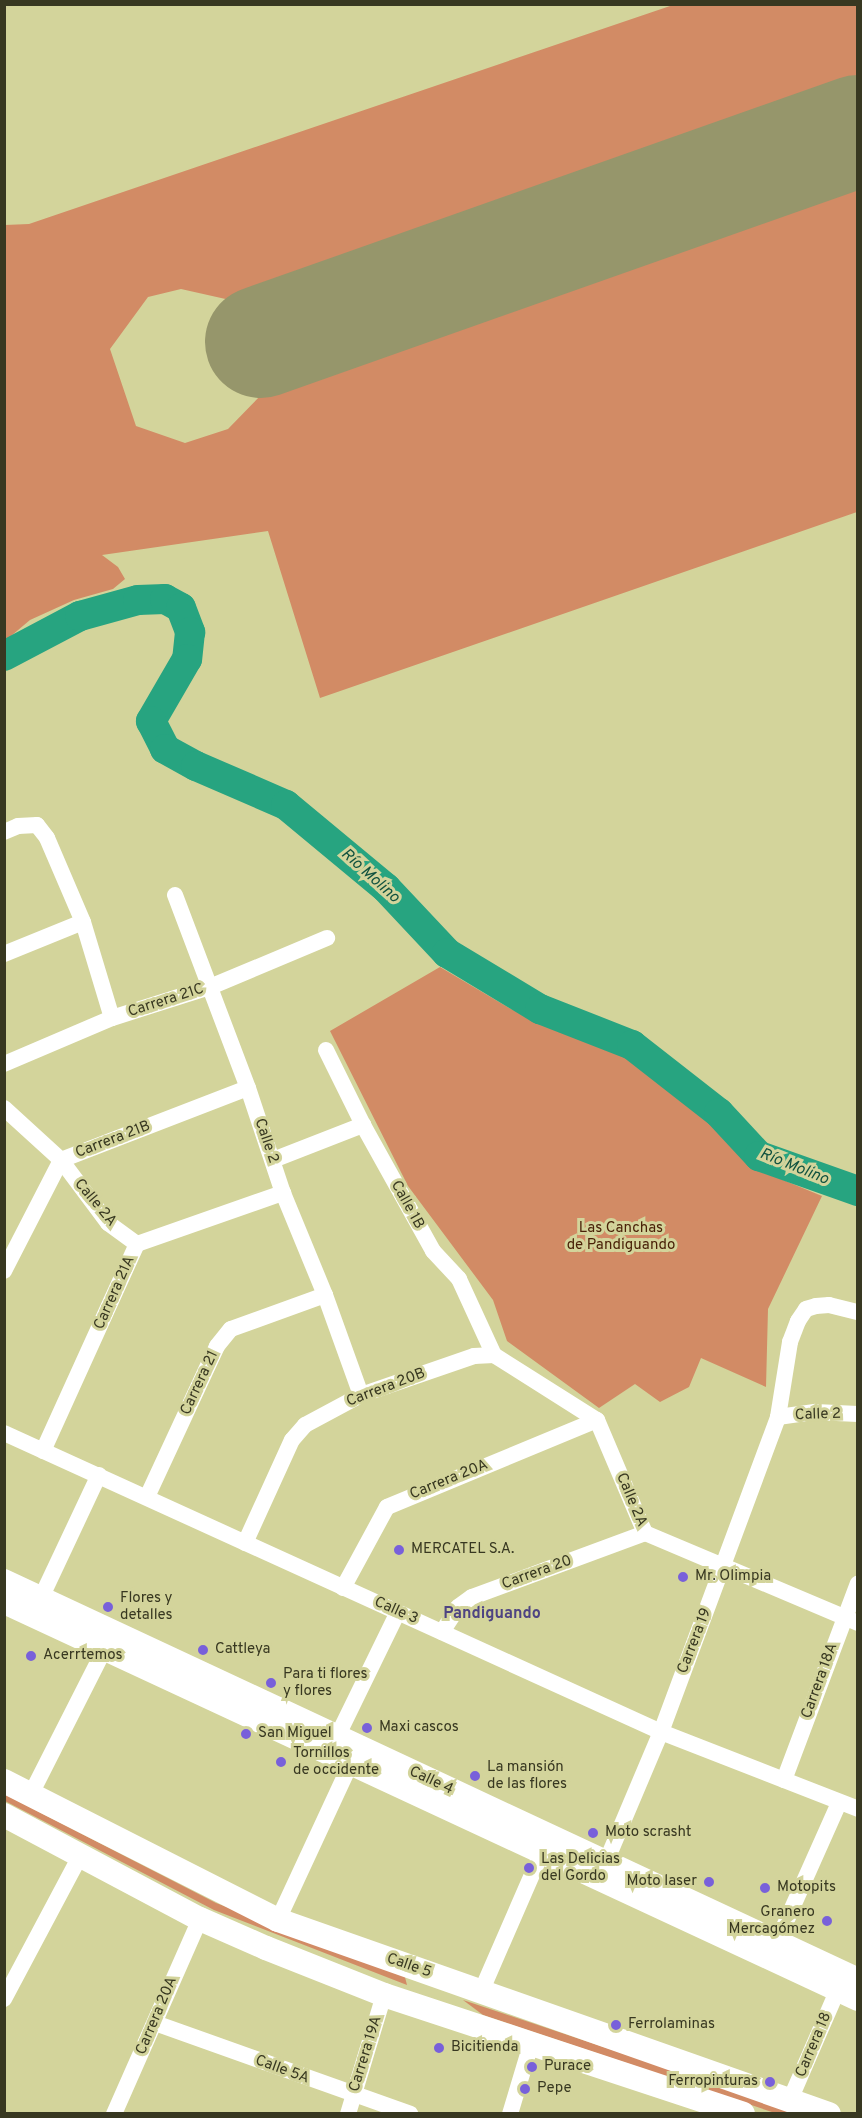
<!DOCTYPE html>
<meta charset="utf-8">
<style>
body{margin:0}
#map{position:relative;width:862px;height:2118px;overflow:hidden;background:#d3d49b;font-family:Overpass,sans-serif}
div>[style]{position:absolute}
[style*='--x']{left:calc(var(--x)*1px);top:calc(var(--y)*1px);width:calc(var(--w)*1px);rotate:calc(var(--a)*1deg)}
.green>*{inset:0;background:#d28b65}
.river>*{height:30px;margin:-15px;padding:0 15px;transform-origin:15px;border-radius:15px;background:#27a480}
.runway>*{height:112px;margin:-56px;padding:0 56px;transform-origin:56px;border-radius:56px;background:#96966b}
.street>*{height:16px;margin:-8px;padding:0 8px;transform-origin:8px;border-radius:8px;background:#fff}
.secondary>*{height:24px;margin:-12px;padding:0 12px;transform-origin:12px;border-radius:12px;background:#fff}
.dots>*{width:16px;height:16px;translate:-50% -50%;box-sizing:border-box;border:3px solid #d3d49b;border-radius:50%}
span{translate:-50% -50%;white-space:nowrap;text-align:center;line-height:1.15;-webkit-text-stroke:6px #d3d49b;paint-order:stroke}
.street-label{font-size:15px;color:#383821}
.park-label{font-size:15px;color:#4a2108}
.poi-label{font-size:15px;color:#383821}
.left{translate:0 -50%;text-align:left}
.right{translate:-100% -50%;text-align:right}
.water-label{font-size:16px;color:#11523f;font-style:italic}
.neighbourhood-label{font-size:16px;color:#4e4482;font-weight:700}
.frame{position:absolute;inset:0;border:6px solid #383821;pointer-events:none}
</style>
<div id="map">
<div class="green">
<i style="clip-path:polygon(673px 5px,857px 5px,857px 80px,230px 300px,181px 289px,148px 297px,110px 349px,136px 426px,185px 443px,228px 429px,261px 395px,857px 185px,857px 512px,320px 698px,268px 531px,102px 555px,118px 567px,125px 579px,113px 589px,74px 600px,30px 620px,5px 641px,5px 225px,29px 224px)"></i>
<i style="clip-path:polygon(440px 967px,511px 1009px,623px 1054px,702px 1115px,752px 1167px,822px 1196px,768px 1309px,766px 1387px,701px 1358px,689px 1387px,660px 1402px,635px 1384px,599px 1408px,507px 1341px,493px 1300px,408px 1186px,330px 1031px)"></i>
<i style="clip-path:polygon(4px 1794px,216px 1903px,404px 1973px,407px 1985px,214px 1910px,5px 1801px)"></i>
<i style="clip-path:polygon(463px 2000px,801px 2113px,775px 2113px,483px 2015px)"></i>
</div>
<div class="river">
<i style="--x:4;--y:656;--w:86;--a:-27.8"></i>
<i style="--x:80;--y:616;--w:60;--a:-15.4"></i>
<i style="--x:138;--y:600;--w:27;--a:-2"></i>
<i style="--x:165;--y:599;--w:18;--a:29"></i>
<i style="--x:181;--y:608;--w:26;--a:69"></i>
<i style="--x:190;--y:632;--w:27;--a:96"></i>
<i style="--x:187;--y:659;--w:72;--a:120.1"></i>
<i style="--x:151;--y:721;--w:31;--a:63"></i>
<i style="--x:165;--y:749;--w:35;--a:29"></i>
<i style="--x:196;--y:766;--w:98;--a:23.4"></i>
<i style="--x:286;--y:805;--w:130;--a:39.7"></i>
<i style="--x:386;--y:888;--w:89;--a:46.8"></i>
<i style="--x:447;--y:953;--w:109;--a:31.1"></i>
<i style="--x:540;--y:1009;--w:99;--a:21.4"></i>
<i style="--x:632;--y:1045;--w:110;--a:38"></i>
<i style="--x:719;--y:1113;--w:59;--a:47.1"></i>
<i style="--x:759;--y:1156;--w:105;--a:19.5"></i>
</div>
<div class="runway">
<i style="--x:261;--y:342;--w:633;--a:-19.47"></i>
</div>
<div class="street">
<i style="--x:4;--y:832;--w:15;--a:-23"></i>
<i style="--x:18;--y:826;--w:19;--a:-3"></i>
<i style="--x:37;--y:825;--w:16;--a:52"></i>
<i style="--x:47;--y:838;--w:91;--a:66.8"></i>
<i style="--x:83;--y:922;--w:100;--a:73.2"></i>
<i style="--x:175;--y:895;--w:206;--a:69.3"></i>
<i style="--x:248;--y:1088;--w:111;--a:71.6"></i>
<i style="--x:283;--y:1193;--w:110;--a:67.6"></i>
<i style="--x:325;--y:1295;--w:106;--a:70.2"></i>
<i style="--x:4;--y:954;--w:85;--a:-22.1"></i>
<i style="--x:326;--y:1050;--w:84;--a:63.7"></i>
<i style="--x:363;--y:1125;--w:144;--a:60.9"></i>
<i style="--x:433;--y:1251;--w:38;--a:47"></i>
<i style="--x:459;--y:1279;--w:84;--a:65.3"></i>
<i style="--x:4;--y:1064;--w:117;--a:-23.1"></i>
<i style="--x:112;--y:1018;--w:103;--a:-17.6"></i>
<i style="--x:210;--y:987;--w:127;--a:-22.7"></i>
<i style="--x:4;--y:1108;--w:77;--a:42.4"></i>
<i style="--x:61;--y:1160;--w:79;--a:53.3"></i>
<i style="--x:108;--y:1223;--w:36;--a:36"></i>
<i style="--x:273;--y:1160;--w:97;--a:-21.3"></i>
<i style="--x:4;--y:1271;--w:125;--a:-62.8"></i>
<i style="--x:61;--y:1160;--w:200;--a:-21.1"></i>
<i style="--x:494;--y:1355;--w:122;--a:32.3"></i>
<i style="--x:778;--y:1417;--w:37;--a:-8"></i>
<i style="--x:815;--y:1412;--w:43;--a:2.7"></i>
<i style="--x:597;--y:1420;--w:123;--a:67"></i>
<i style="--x:645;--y:1533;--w:231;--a:22.9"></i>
<i style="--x:4;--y:1433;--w:722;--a:24.47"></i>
<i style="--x:661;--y:1732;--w:212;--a:21.3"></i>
<i style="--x:43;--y:1451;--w:227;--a:-65.6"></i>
<i style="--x:137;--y:1244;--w:155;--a:-19.3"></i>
<i style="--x:147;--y:1497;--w:166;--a:-65.1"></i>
<i style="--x:217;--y:1346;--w:22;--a:-51"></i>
<i style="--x:231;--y:1329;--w:100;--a:-19.9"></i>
<i style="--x:245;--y:1543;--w:113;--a:-65.5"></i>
<i style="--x:292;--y:1440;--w:20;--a:-49"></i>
<i style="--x:305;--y:1425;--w:64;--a:-28.2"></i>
<i style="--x:361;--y:1395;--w:120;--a:-19"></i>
<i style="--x:474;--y:1356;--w:20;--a:-3"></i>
<i style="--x:343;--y:1588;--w:92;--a:-61.5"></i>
<i style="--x:387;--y:1507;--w:227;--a:-22.5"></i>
<i style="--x:41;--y:1598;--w:136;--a:-64.8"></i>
<i style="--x:442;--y:1632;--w:30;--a:-57"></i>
<i style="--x:458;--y:1607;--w:17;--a:-36"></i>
<i style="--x:472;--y:1597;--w:184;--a:-20.3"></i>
<i style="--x:337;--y:1737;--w:139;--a:-64"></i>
<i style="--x:784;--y:1780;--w:210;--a:-69.4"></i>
<i style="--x:31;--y:1794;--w:164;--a:-63.1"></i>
<i style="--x:606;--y:1862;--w:141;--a:-67.1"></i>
<i style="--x:661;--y:1732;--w:336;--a:-69.6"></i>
<i style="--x:778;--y:1417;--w:76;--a:-80.9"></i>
<i style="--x:790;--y:1342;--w:22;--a:-69"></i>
<i style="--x:798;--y:1321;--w:14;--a:-56"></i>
<i style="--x:806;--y:1309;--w:10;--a:-17"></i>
<i style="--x:816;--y:1306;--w:13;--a:-4"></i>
<i style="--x:829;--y:1305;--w:30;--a:14"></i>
<i style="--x:278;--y:1920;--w:173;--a:-65.1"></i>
<i style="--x:777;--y:1942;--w:152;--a:-66"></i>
<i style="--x:481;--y:1992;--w:153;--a:-66.5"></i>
<i style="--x:4;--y:1999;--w:164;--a:-62"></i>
<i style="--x:155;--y:2023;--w:271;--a:19.6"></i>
<i style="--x:790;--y:2100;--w:121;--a:-66.6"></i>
<i style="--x:114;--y:2114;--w:213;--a:-66.2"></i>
<i style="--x:348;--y:2114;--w:124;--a:-73.2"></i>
<i style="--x:510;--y:2114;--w:73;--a:-73.3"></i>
</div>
<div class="secondary">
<i style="--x:4;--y:1581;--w:943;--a:25.04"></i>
<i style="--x:4;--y:1602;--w:942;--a:24.93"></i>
<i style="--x:4;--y:1781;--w:307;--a:26.9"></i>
<i style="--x:278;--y:1920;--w:584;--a:19.4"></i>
<i style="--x:4;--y:1815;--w:222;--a:28"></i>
<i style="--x:200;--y:1919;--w:72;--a:23.7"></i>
<i style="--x:266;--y:1948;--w:127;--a:21.7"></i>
<i style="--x:384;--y:1995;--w:378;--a:18.3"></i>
</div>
<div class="dots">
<i style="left:399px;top:1550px;background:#7860da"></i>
<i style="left:683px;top:1577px;background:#7860da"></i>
<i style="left:108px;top:1607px;background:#7860da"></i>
<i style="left:203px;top:1650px;background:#7860da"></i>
<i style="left:31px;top:1656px;background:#7860da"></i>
<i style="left:271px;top:1683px;background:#7860da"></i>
<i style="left:367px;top:1728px;background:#7860da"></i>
<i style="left:246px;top:1734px;background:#7860da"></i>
<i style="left:281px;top:1762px;background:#7860da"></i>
<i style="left:475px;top:1776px;background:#7860da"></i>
<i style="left:593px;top:1833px;background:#7860da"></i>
<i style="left:529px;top:1868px;background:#7860da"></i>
<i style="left:709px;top:1882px;background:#7860da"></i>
<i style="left:765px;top:1888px;background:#7860da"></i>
<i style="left:827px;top:1921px;background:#7860da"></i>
<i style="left:616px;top:2025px;background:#7860da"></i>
<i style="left:439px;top:2048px;background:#7860da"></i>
<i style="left:532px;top:2067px;background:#7860da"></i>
<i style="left:770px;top:2082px;background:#7860da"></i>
<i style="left:525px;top:2089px;background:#7860da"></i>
</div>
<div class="street-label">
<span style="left:166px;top:1001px;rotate:-18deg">Carrera 21C</span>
<span style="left:113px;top:1140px;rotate:-21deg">Carrera 21B</span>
<span style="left:266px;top:1141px;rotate:71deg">Calle 2</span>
<span style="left:95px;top:1203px;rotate:50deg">Calle 2A</span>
<span style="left:407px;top:1205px;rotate:61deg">Calle 1B</span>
<span style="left:115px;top:1293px;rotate:-66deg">Carrera 21A</span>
<span style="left:200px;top:1383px;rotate:-65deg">Carrera 21</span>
<span style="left:386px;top:1388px;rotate:-21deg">Carrera 20B</span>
<span style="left:818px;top:1415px;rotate:-2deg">Calle 2</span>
<span style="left:449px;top:1480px;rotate:-22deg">Carrera 20A</span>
<span style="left:631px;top:1500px;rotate:67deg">Calle 2A</span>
<span style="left:537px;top:1573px;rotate:-20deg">Carrera 20</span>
<span style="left:396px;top:1611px;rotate:24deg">Calle 3</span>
<span style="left:695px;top:1641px;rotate:-69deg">Carrera 19</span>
<span style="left:820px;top:1681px;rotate:-70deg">Carrera 18A</span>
<span style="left:431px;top:1781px;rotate:25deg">Calle 4</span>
<span style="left:409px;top:1966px;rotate:19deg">Calle 5</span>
<span style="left:157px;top:2016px;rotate:-67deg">Carrera 20A</span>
<span style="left:814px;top:2045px;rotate:-67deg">Carrera 18</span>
<span style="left:366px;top:2054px;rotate:-73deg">Carrera 19A</span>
<span style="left:282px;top:2070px;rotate:20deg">Calle 5A</span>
</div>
<div class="park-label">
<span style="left:621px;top:1237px">Las Canchas<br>de Pandiguando</span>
</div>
<div class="poi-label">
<span class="left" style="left:411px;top:1550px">MERCATEL S.A.</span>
<span class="left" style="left:695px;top:1577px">Mr. Olimpia</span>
<span class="left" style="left:120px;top:1607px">Flores y<br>detalles</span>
<span class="left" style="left:215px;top:1650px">Cattleya</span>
<span class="left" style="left:43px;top:1656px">Acerrtemos</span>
<span class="left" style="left:283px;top:1683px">Para ti flores<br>y flores</span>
<span class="left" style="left:379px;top:1728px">Maxi cascos</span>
<span class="left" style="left:258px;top:1734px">San Miguel</span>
<span class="left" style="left:293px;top:1762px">Tornillos<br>de occidente</span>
<span class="left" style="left:487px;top:1776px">La mansión<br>de las flores</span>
<span class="left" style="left:605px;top:1833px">Moto scrasht</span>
<span class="left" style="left:541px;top:1868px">Las Delicias<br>del Gordo</span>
<span class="right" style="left:697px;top:1882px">Moto laser</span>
<span class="left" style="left:777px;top:1888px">Motopits</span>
<span class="right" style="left:815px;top:1921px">Granero<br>Mercagómez</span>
<span class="left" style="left:628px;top:2025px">Ferrolaminas</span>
<span class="left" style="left:451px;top:2048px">Bicitienda</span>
<span class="left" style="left:544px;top:2067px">Purace</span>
<span class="right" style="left:758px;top:2082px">Ferropinturas</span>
<span class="left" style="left:537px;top:2089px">Pepe</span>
</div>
<div class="water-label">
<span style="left:370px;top:876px;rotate:42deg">Río Molino</span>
<span style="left:794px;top:1167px;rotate:22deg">Río Molino</span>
</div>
<div class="neighbourhood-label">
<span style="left:492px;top:1614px">Pandiguando</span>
</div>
<div class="frame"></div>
</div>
